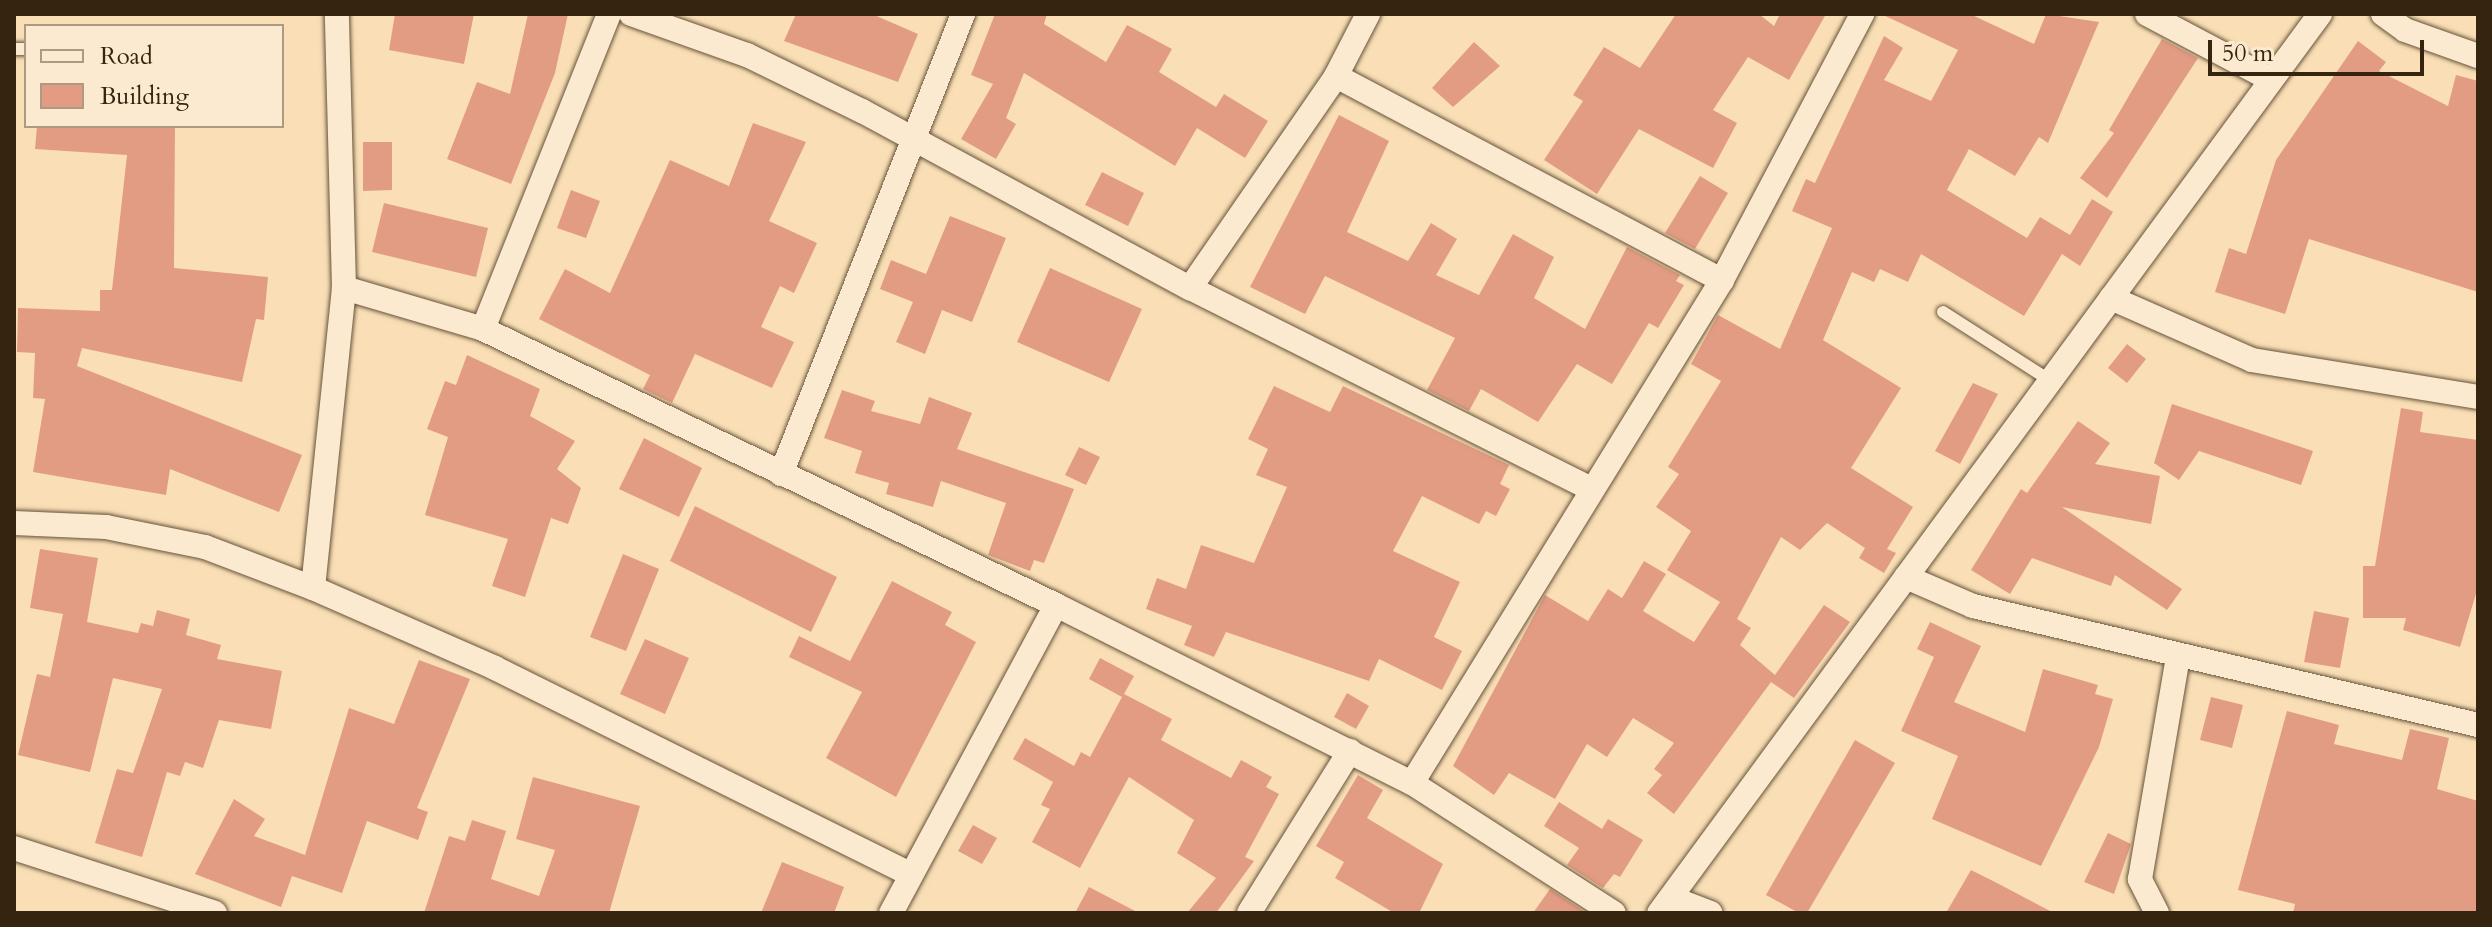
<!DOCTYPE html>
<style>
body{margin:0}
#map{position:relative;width:2492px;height:927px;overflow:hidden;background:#fadfb6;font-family:Cardo,serif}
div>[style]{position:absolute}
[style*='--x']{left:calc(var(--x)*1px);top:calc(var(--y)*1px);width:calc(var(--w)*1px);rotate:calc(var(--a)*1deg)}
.building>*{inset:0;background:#e39c84}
.roads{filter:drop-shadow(0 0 2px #66533a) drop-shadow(0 0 2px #66533a)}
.lane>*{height:12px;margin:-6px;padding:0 6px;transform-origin:6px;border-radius:6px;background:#fcead0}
.street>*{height:24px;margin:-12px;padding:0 12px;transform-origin:12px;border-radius:12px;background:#fcead0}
span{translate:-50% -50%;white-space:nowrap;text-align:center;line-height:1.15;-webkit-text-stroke:8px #fcead0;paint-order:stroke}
.frame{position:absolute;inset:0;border:16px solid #352410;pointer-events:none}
.legend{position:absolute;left:24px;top:24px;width:260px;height:104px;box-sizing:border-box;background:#fcead0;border:2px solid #ac9b83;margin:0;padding:10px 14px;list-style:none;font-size:24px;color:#352410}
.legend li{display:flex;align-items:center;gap:16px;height:40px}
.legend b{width:40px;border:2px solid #ac9b83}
.scale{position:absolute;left:2208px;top:40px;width:216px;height:36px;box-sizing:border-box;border:4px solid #352410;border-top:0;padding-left:10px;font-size:24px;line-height:28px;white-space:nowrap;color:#352410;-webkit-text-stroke:6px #fcead0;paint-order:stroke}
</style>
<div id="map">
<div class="building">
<i style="clip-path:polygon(395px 14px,474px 14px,464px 64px,389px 50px)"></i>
<i style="clip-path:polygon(528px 14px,568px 14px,555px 73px,511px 184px,447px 159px,477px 82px,510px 94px)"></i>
<i style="clip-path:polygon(796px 14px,872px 14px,918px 34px,898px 82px,784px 41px)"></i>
<i style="clip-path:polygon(995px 14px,1047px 14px,1044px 24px,1106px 62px,1127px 25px,1172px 49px,1159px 72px,1216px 107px,1224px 94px,1268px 121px,1245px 158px,1197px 128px,1175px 166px,1024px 73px,1006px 118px,1016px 124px,996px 159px,961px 139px,993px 84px,971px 75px)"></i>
<i style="clip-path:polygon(1676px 14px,1759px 14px,1774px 26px,1780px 14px,1826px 14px,1789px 80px,1748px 57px,1713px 110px,1737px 123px,1713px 168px,1639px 129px,1597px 194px,1544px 160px,1583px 101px,1573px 95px,1604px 47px,1640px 68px)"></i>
<i style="clip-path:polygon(1881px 14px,1970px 14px,2034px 44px,2046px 14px,2099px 22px,2048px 143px,2039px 137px,2015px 176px,1969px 149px,1947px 190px,2027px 238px,2040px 217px,2070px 235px,2092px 199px,2113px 212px,2080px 266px,2062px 254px,2024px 316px,1921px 254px,1908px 282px,1880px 269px,1874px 282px,1852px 272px,1823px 340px,1901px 388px,1851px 468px,1913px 507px,1887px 549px,1896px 553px,1884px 573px,1859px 558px,1865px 548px,1827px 523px,1800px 550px,1781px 537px,1737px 619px,1751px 628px,1740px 645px,1775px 675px,1824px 605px,1850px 622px,1794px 698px,1771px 682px,1674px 814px,1647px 793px,1662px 775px,1654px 769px,1674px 743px,1633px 718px,1607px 757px,1587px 744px,1555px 799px,1509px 773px,1494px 795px,1453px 766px,1545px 595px,1588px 621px,1608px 589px,1622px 598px,1644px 561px,1666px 574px,1643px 611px,1694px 642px,1720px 602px,1667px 570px,1691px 531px,1656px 507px,1679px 474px,1668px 467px,1721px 381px,1691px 364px,1718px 315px,1780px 349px,1832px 228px,1792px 211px,1806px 179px,1815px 183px,1884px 36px,1903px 48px,1884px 80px,1931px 101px,1958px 50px)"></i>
<i style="clip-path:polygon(2162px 39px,2198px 58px,2107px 198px,2080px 178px,2114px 133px,2109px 130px)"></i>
<i style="clip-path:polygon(2358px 41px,2386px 62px,2379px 71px,2448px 106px,2456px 75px,2478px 81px,2478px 292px,2309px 239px,2285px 314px,2215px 292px,2229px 248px,2246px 254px,2276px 160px)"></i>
<i style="clip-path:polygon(1474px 42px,1500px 66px,1453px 107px,1432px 88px)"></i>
<i style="clip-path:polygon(1339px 115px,1389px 141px,1347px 232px,1408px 261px,1431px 223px,1457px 239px,1436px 275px,1479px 295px,1513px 234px,1554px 257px,1534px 298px,1585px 329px,1627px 247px,1680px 275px,1676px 281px,1684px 285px,1658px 328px,1649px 323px,1612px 384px,1577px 364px,1538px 422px,1481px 389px,1469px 411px,1427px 390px,1455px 338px,1325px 276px,1305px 314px,1250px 287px)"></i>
<i style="clip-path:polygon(753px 123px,806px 142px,769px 221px,817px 243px,794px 293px,780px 286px,761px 327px,794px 342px,772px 388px,695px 354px,672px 403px,643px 389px,650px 375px,539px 319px,565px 269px,610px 293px,670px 160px,729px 186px)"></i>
<i style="clip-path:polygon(37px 126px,175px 126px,174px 268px,268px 277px,264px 320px,256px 319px,242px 382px,82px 348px,77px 366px,302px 455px,279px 512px,170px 469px,166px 495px,33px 472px,45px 399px,33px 398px,35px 353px,17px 352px,18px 308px,100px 311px,100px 290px,112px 290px,127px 155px,35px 149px)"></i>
<i style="clip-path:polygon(363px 142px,392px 142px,392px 190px,363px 191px)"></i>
<i style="clip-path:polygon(1102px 172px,1144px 193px,1128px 226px,1085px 205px)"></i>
<i style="clip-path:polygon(1700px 176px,1728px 193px,1695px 249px,1665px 233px)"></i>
<i style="clip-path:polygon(571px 190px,600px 201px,586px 238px,557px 228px)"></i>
<i style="clip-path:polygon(384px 203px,488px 228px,476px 277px,372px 252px)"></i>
<i style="clip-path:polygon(950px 216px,1006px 238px,972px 322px,942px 310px,925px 354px,896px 342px,913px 302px,880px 289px,891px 260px,926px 274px)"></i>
<i style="clip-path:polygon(1050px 268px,1142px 309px,1109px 382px,1017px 342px)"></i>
<i style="clip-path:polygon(2127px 344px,2146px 359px,2127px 383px,2108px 368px)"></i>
<i style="clip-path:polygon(467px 355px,540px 389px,530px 416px,575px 441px,557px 469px,581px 488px,568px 524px,551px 518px,525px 597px,492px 586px,508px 539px,425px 515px,448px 437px,427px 429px,445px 381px,456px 385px)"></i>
<i style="clip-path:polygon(1973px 383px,1998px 394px,1960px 464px,1935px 451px)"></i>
<i style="clip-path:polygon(1274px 386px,1330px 412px,1343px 386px,1509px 465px,1500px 484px,1510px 489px,1496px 516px,1486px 511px,1479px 524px,1422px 496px,1393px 551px,1460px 582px,1434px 637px,1462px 651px,1442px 690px,1379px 659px,1369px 681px,1226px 632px,1214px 657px,1184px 645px,1192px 626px,1146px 609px,1157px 578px,1186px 589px,1201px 545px,1254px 563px,1287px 487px,1256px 475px,1268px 449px,1248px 439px)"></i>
<i style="clip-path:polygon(842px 390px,875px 401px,871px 411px,920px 424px,929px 397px,972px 413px,957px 449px,1074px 489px,1044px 563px,1034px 560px,1030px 571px,988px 555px,1006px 503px,941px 481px,933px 507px,886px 494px,889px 483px,855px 473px,862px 451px,824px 438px)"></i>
<i style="clip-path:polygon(2172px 404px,2313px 451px,2301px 485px,2199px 451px,2179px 480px,2154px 463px)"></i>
<i style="clip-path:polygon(2401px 408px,2423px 412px,2420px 432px,2478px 440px,2478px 587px,2460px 647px,2403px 630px,2406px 618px,2363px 618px,2363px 566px,2375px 566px)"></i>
<i style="clip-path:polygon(2078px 421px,2110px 443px,2095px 464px,2160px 476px,2151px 524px,2062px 507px,2182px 589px,2167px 610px,2115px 575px,2111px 586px,2032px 558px,2010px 594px,1971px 570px,2021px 489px,2027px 493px)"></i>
<i style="clip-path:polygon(644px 438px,702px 468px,679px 517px,619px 489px)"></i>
<i style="clip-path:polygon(1079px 447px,1100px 457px,1086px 485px,1065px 475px)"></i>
<i style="clip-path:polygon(695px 506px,837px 577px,811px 632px,670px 561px)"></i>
<i style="clip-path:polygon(40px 549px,98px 558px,87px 622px,138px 633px,141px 623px,153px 626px,157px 610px,190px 619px,186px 635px,221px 645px,217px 659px,282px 671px,271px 729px,219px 720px,203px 768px,185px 762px,180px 776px,167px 772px,142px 857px,95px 843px,117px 769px,133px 773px,162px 689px,113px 678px,90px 772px,18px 755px,37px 674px,50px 677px,63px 614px,30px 608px)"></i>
<i style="clip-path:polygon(623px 554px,659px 569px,626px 651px,590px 637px)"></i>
<i style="clip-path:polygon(892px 581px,952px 612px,945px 625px,976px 642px,896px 797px,826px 758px,862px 692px,789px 657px,799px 636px,850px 661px)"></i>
<i style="clip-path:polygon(2314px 611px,2349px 618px,2340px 668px,2304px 662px)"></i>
<i style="clip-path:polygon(1930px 622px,1981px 646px,1954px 702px,2025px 732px,2043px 669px,2098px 685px,2095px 694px,2113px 699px,2099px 747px,2041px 866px,1932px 819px,1958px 756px,1901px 731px,1934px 657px,1917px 649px)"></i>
<i style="clip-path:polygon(645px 639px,689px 658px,665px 714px,620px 694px)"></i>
<i style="clip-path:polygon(1100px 658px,1134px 676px,1124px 694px,1172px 719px,1161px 740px,1231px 778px,1241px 760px,1272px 777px,1266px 787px,1279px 794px,1245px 857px,1254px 861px,1216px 913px,1187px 913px,1216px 878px,1177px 853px,1194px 820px,1129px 777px,1080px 868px,1032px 842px,1050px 809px,1041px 805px,1053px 782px,1013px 759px,1025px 738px,1074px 766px,1081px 752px,1090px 757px,1122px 697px,1089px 679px)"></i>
<i style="clip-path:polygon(419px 660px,470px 679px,417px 808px,428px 812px,418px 840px,367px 821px,342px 893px,292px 876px,281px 907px,195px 874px,234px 799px,265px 819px,254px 836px,305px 855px,349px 708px,394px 724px)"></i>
<i style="clip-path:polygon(1347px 693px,1369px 706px,1356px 729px,1334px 717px)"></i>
<i style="clip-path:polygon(2211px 697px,2243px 705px,2232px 748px,2200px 740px)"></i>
<i style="clip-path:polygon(2287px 711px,2339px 725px,2334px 744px,2402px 760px,2410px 729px,2449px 738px,2437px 789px,2478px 801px,2478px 913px,2293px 913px,2295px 904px,2238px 890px)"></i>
<i style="clip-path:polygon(1855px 740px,1895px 763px,1807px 913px,1799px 913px,1766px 895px)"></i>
<i style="clip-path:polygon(1358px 775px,1383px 790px,1367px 818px,1443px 864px,1419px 913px,1394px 913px,1335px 878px,1344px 862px,1316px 846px)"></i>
<i style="clip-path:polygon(533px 777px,640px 806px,609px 913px,424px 913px,449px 836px,465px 841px,472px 820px,506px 831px,491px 879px,539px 896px,555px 850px,516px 839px)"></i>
<i style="clip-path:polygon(1559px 802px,1602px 829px,1608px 819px,1643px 840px,1620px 877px,1614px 874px,1603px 888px,1567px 865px,1579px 848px,1544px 826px)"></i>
<i style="clip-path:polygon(973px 825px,997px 838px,982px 864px,958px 851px)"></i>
<i style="clip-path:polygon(2108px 833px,2131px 844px,2114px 894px,2084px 882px)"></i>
<i style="clip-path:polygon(782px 862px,844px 887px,834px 913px,761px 913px)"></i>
<i style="clip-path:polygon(1971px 870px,1997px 883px,2054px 913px,1946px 913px)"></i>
<i style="clip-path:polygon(1089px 887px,1139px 913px,1075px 913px)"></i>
<i style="clip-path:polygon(1550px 889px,1585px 912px,1533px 913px)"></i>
</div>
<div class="roads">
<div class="lane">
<i style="--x:14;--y:49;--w:12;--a:0"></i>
<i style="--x:1943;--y:312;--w:128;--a:32.6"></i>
</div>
<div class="street">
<i style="--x:631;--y:14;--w:123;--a:19.5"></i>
<i style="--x:747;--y:55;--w:128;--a:26"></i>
<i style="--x:862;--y:111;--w:373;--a:28.4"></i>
<i style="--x:1190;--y:288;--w:449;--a:26.6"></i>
<i style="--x:2147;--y:14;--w:137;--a:27.9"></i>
<i style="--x:2383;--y:14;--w:27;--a:36"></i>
<i style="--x:2405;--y:30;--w:77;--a:19.6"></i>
<i style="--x:1336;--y:76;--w:437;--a:27.9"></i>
<i style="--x:344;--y:288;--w:145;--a:16.4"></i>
<i style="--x:483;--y:329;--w:636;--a:25.72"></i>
<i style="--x:1056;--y:605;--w:398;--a:26.6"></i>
<i style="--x:1412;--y:783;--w:240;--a:32.8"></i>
<i style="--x:1190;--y:288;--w:257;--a:-55.4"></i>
<i style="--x:1336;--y:76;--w:70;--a:-62.7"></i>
<i style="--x:2111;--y:298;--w:154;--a:23.7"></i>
<i style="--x:2252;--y:360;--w:229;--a:9.3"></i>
<i style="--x:483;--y:329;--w:339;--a:-68.2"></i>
<i style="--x:781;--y:474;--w:495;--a:-68.4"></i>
<i style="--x:14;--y:523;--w:92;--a:2.5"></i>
<i style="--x:106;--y:527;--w:101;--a:11.4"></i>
<i style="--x:205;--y:547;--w:116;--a:20.8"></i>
<i style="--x:313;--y:588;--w:199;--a:23.7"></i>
<i style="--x:495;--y:668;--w:463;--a:26.4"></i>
<i style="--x:1906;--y:577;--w:73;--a:23.4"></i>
<i style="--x:1973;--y:606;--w:519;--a:13.26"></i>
<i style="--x:313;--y:588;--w:302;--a:-84.1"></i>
<i style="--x:344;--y:288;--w:274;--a:-91.5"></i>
<i style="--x:1412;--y:783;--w:591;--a:-58.35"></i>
<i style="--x:1722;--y:280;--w:301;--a:-62.2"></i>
<i style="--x:14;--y:848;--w:211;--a:17.9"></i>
<i style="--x:1674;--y:899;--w:39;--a:21"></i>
<i style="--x:891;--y:913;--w:349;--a:-61.8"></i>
<i style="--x:1249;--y:913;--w:191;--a:-58.1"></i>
<i style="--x:1659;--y:913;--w:1116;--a:-53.67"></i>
<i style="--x:2157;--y:913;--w:38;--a:-117"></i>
<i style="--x:2140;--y:879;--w:226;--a:-80.3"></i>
</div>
</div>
<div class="frame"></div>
<ul class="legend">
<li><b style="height:10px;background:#fcead0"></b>Road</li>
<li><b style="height:22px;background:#e39c84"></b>Building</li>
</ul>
<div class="scale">50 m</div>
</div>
